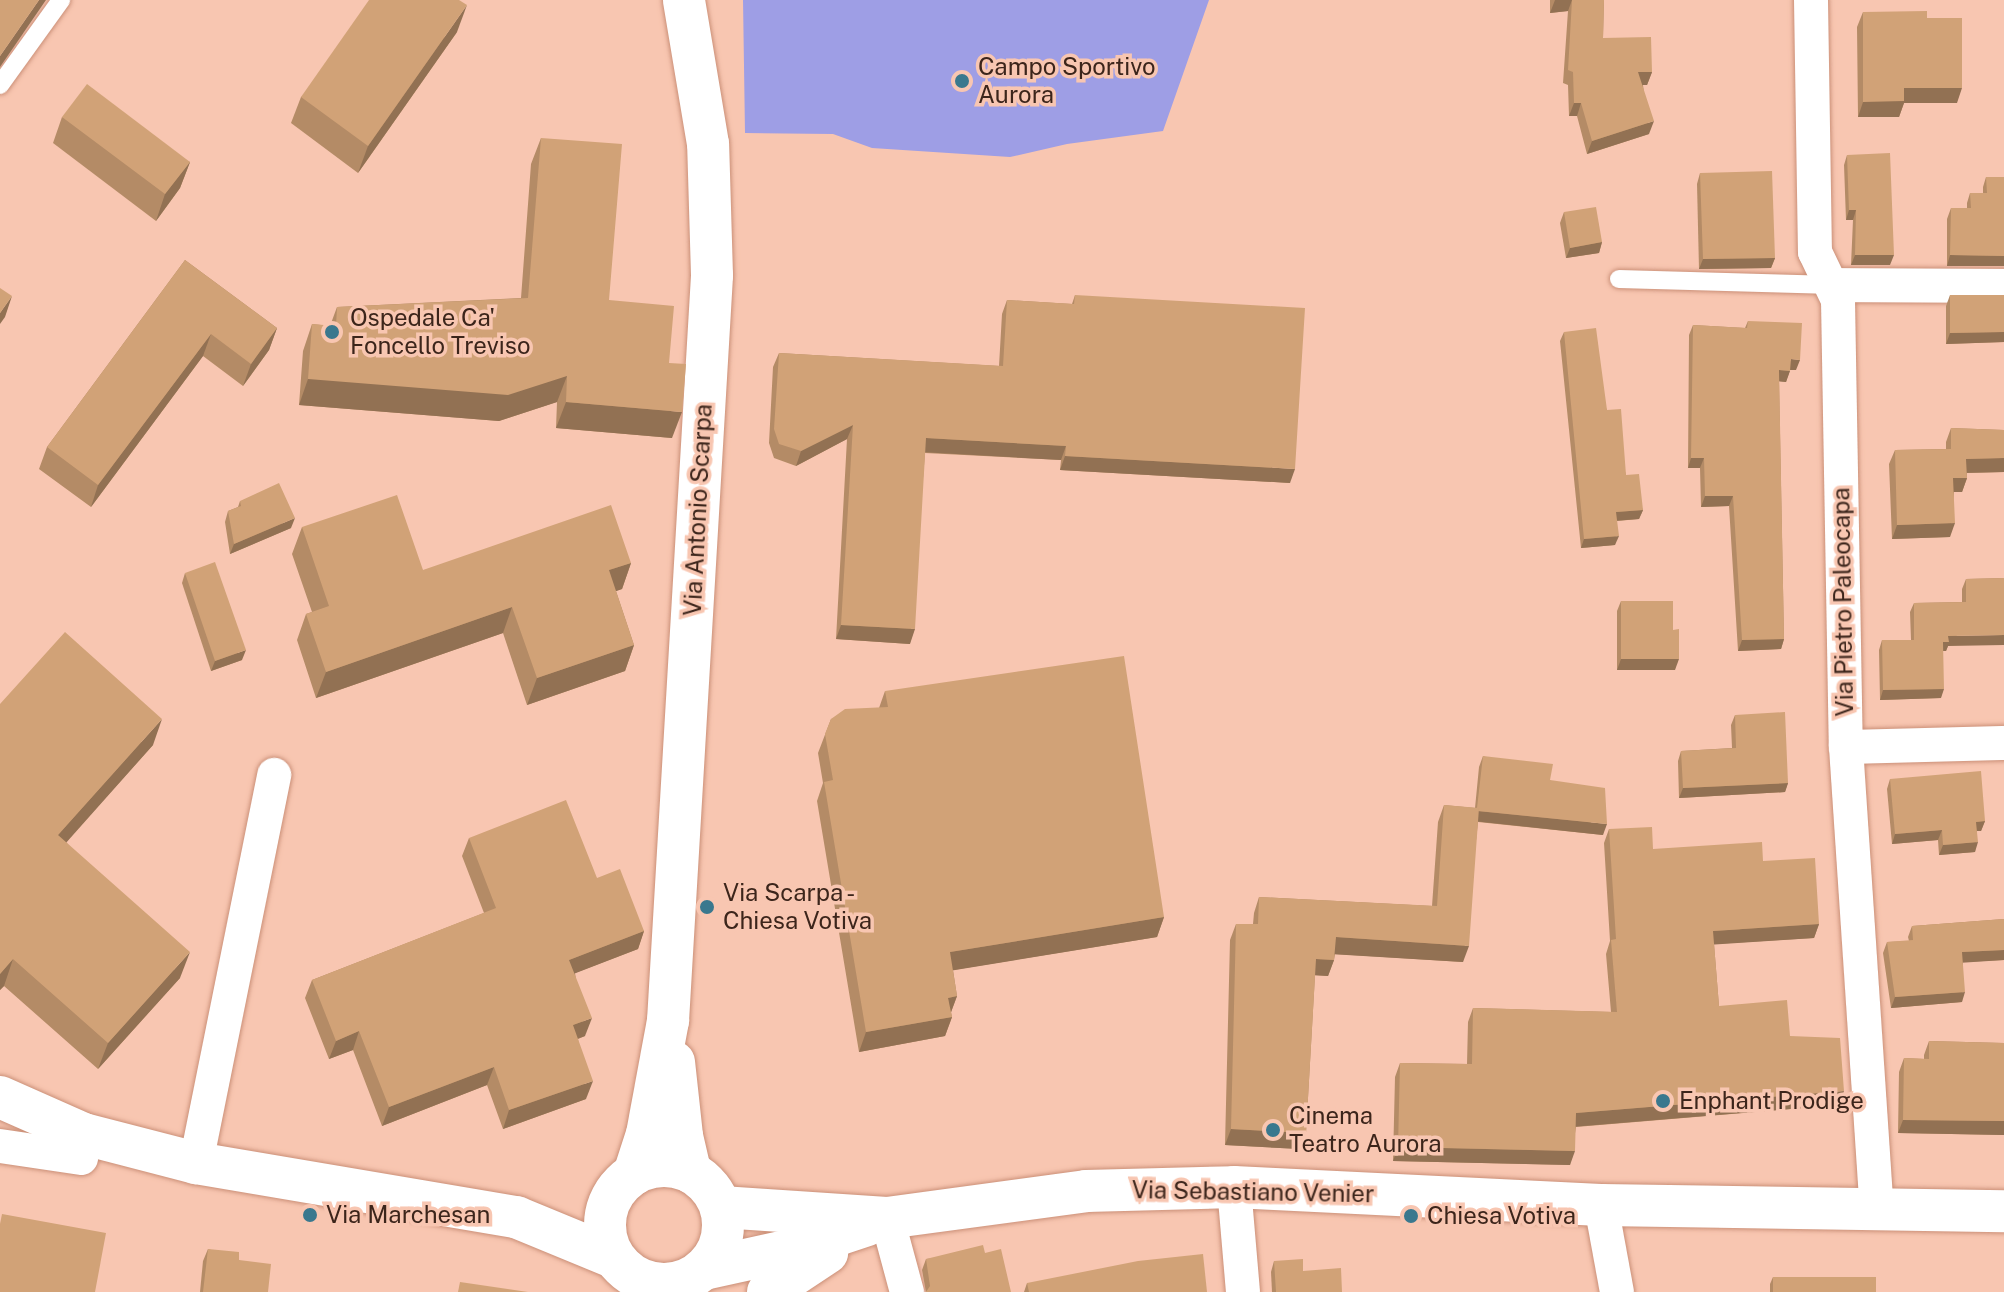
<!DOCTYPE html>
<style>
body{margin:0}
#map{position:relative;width:2004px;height:1292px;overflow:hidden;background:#f8c6b1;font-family:"Public Sans",sans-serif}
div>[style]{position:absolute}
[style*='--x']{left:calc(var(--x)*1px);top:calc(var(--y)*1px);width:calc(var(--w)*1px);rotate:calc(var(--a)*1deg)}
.green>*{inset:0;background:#9e9ee5}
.roads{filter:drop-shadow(0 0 2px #cb9078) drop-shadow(0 0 2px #cb9078)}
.service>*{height:18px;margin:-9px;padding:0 9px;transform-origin:9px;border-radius:9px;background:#fff}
.minor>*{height:34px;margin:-17px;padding:0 17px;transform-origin:17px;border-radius:17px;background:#fff}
.tertiary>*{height:42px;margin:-21px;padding:0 21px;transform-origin:21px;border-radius:21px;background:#fff}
.tertiary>.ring{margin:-21px;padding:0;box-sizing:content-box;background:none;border:42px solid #fff;border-radius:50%}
.wall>*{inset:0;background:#b48b66}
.shaded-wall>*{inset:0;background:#927153}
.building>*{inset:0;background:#d1a277}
.dots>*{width:22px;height:22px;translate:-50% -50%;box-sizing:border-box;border:4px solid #f8c6b1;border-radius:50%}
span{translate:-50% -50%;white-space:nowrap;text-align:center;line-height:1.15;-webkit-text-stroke:7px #f8c6b1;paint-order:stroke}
.poi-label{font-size:24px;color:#3c251b}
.left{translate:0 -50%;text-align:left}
.street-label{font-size:24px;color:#3c251b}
</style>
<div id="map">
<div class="green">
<i style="clip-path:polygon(743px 0,1209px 0,1163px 131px,1067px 144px,1010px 157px,872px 148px,833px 134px,745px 133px)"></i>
</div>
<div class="roads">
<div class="service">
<i style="--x:0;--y:85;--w:105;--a:-54.3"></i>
<i style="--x:1619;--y:279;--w:214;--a:1.6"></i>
</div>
<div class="minor">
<i style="--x:1811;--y:0;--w:252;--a:89.1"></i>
<i style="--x:1815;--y:252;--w:53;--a:64.4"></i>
<i style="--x:1838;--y:300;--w:447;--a:89"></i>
<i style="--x:1846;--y:747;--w:464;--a:86.2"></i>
<i style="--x:1833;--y:285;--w:171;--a:0.3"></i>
<i style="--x:1846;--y:747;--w:158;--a:-1.5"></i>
<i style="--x:0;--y:1146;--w:82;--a:8.4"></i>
<i style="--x:196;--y:1163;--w:396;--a:-78.6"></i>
<i style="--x:1234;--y:1187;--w:105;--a:85.1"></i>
<i style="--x:1601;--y:1205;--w:88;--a:79.6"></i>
<i style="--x:887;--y:1218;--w:77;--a:74.9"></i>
</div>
<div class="tertiary">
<i style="--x:674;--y:1062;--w:74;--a:83.8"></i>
<i style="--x:682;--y:1136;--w:37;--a:77"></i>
<i style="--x:0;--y:1097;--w:92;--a:23.8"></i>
<i style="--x:84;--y:1134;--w:116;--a:14.5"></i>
<i style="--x:196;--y:1163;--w:325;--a:9.6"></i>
<i style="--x:516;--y:1217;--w:105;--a:22.4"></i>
<i class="ring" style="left:605px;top:1166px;width:76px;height:76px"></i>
<i style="--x:634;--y:1174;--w:42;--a:-72"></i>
<i style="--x:647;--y:1134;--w:115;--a:-79.5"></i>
<i style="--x:668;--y:1021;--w:747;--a:-86.62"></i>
<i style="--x:712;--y:275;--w:131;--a:-91.7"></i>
<i style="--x:708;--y:144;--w:146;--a:-99.5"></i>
<i style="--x:721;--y:1207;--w:166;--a:3.8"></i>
<i style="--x:887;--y:1218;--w:201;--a:-7.7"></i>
<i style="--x:1086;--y:1191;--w:148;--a:-1.5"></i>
<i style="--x:1234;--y:1187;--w:367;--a:2.8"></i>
<i style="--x:1601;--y:1205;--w:403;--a:0.9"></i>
<i style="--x:704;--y:1269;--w:93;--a:-12.4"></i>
<i style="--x:795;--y:1249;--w:76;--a:-18.4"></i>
<i style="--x:768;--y:1292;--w:71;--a:-33.5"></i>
</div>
</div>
<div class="wall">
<i style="clip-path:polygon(1550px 0,1604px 0,1603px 38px,1652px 72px,1647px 85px,1643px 85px,1649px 134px,1587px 154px,1577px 116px,1569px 116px,1568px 85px,1563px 83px,1568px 11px,1550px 13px)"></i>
<i style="clip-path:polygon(1863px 12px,1927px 18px,1957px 103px,1904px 103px,1899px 117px,1858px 117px,1857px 27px)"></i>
<i style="clip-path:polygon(457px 32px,358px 173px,291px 123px,301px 97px)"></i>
<i style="clip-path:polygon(62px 117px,190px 162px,180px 188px,156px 221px,53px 143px)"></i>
<i style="clip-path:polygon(541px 138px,609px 300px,669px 363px,672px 438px,556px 428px,557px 402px,499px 421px,299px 405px,303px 351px,312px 324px,330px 326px,337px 307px,521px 298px,531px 164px)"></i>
<i style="clip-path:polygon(1847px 155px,1890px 265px,1851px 265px,1853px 220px,1846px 220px,1844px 165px)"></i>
<i style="clip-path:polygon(1700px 173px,1775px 258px,1771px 268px,1699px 269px,1697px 184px)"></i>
<i style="clip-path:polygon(1986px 177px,2004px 177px,2004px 266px,1947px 266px,1947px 219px,1951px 208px,1967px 208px,1967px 203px,1970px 193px,1983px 193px,1983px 187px)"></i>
<i style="clip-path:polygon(1564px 212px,1602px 242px,1599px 253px,1566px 258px,1560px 223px)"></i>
<i style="clip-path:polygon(185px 260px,277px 328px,269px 350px,243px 386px,203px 356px,91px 507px,39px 469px,47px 447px)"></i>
<i style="clip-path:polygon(1075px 295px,1290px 483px,1060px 470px,1061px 460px,925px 453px,910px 644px,836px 639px,847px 439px,796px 466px,774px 458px,769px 443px,773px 367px,779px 353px,999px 366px,1002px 314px,1007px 300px,1072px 304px)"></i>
<i style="clip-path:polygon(1950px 295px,2004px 295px,2004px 342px,1946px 344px,1946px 306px)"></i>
<i style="clip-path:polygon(1748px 321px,1796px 370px,1790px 370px,1786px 382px,1779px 381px,1784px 639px,1781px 649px,1738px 651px,1729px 506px,1701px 507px,1700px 468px,1688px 468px,1689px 335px,1693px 325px,1745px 328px)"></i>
<i style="clip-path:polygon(1564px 332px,1607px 410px,1626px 475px,1643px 510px,1639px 519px,1617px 521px,1615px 545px,1581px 548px,1560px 341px)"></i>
<i style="clip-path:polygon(1951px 428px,2004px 430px,2004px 472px,1967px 473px,1967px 478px,1962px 492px,1954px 492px,1950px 537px,1892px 539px,1889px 464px,1895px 450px,1946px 449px,1946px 442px)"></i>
<i style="clip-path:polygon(240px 501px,291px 528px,230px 554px,225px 522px,228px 511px,238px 507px)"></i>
<i style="clip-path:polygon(302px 527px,423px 570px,631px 563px,622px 589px,616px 591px,634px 645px,625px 671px,527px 705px,503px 633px,316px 698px,297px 640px,306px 614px,312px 612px,292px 554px)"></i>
<i style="clip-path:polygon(185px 573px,242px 660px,211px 671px,182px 583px)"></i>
<i style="clip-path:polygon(2004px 578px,1948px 646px,1946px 651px,1943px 651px,1941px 698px,1880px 700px,1879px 650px,1882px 640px,1911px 640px,1910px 612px,1914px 603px,1962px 602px,1962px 589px,1966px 579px)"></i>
<i style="clip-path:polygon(1621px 601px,1673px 630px,1675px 670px,1617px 670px,1617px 611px)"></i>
<i style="clip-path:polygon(885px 691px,1164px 917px,1157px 937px,953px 970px,957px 996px,951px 1012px,952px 1017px,945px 1036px,859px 1052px,817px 801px,823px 783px,818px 753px,831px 719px,879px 708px)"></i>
<i style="clip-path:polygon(0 704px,153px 745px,66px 842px,180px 978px,98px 1069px,4px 986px,0 990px)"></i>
<i style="clip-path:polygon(1735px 715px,1788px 783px,1785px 792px,1679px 798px,1678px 761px,1681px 751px,1732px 748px,1731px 725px)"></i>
<i style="clip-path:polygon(1483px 756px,1550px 780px,1603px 835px,1478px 822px,1463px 962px,1335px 954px,1334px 960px,1328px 976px,1315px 975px,1306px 1133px,1300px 1149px,1225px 1145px,1230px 940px,1236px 924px,1253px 924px,1254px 913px,1259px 897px,1432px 906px,1438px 822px,1444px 805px,1475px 808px,1479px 767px)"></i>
<i style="clip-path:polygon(1890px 779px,1985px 821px,1981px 831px,1977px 831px,1975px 852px,1939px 855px,1938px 840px,1892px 844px,1887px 789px)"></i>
<i style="clip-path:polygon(1609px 829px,1653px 849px,1763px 861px,1819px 924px,1814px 938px,1714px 944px,1719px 1006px,1790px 1036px,1839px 1105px,1576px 1127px,1570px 1165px,1393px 1161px,1395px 1077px,1400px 1063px,1467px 1064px,1468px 1022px,1473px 1008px,1611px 1012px,1606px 954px,1610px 941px,1604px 843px)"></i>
<i style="clip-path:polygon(469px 838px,597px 878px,644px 931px,638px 949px,575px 973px,585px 1036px,578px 1039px,586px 1099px,503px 1129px,487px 1085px,382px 1126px,353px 1050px,329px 1059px,305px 998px,312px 980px,484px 913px,462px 856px)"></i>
<i style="clip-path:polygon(2004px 919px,2004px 960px,1963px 962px,1962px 1002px,1891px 1008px,1883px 953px,1887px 942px,1909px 941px,1908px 937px,1912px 926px)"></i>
<i style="clip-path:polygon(1929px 1041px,2004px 1043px,2004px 1135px,1898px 1133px,1899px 1072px,1904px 1058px,1924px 1059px,1924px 1055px)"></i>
<i style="clip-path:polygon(208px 1249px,239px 1260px,268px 1292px,200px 1292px,203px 1261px)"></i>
<i style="clip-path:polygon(985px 1253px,926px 1292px,922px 1270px,926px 1259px)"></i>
<i style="clip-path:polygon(1274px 1261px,1303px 1271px,1342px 1292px,1272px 1292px,1271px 1272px)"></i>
<i style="clip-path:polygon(1773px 1277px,1876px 1292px,1770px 1292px,1770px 1284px)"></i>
<i style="clip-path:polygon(1027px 1283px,1207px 1292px,1024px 1292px)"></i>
</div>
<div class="shaded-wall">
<i style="clip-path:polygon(39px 0,46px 0,0 67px,0 56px)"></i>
<i style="clip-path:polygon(1555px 0,1572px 0,1568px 11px,1550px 13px)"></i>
<i style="clip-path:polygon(467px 5px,457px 32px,358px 173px,368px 146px)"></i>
<i style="clip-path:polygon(1638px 72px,1652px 72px,1647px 85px,1634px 85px)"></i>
<i style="clip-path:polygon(1904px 88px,1962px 88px,1957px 103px,1904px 103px,1899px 117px,1858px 117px,1863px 102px)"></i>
<i style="clip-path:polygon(1574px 103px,1581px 103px,1577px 116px,1569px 116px)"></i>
<i style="clip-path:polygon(1654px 121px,1649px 134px,1587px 154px,1592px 141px)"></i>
<i style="clip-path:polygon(190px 162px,180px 188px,156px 221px,165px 194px)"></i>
<i style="clip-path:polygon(1849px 210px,1856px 210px,1853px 220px,1846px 220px)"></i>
<i style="clip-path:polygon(1602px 242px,1599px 253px,1566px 258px,1570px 248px)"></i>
<i style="clip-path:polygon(1855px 255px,1894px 255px,1890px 265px,1851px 265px)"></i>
<i style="clip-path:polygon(1950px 255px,2004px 256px,2004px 266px,1947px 266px)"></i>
<i style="clip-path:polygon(1775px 258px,1771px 268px,1699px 269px,1703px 259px)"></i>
<i style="clip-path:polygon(12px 296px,5px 317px,0 324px,0 313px)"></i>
<i style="clip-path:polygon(277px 328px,269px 350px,243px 386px,251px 364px)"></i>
<i style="clip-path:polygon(2004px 332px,2004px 342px,1946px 344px,1950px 333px)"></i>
<i style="clip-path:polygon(211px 334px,203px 356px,91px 507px,98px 485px)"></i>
<i style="clip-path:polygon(1791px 359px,1800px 360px,1796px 370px,1787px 370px)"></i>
<i style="clip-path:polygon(1779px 370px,1790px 371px,1786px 382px,1775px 381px)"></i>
<i style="clip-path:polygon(567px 376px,557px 402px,499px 421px,299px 405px,308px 379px)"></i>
<i style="clip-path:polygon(566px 402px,682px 412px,672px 438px,556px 428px)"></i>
<i style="clip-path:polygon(853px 425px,847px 439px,796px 466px,801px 451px)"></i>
<i style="clip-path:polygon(926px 438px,1066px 446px,1061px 460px,921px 452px)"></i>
<i style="clip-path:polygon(1065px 456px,1295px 469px,1290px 483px,1060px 470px)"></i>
<i style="clip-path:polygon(1691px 458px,1704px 458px,1700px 468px,1688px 468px)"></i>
<i style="clip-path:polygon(2004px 458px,2004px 472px,1961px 473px,1966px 459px)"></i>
<i style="clip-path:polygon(1953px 478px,1967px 478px,1962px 492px,1948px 492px)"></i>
<i style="clip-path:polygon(1705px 496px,1733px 496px,1729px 506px,1701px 507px)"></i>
<i style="clip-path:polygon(1643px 510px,1639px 519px,1613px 521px,1616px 512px)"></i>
<i style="clip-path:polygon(295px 518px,291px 528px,230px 554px,234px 544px)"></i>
<i style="clip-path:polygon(1955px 523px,1950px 537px,1892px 539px,1897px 525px)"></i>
<i style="clip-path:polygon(1619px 536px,1615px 545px,1581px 548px,1584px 539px)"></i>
<i style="clip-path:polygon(631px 563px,622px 589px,599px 597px,609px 570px)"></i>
<i style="clip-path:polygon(512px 607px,503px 633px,316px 698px,326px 672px)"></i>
<i style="clip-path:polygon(841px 625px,915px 629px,910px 644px,836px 639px)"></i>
<i style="clip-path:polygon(2004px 635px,2004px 645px,1948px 646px,1946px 651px,1939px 651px,1943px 642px,1948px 636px)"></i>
<i style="clip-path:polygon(1784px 639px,1781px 649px,1738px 651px,1742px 640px)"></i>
<i style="clip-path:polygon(634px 645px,625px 671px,527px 705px,537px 678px)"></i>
<i style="clip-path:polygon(246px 650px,242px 660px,211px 671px,215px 661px)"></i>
<i style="clip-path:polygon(1621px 659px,1679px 659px,1675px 670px,1617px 670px)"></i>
<i style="clip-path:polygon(1944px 689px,1941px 698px,1880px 700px,1883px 690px)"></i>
<i style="clip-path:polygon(162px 719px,153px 745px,49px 862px,58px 835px)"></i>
<i style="clip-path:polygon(1788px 783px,1785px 792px,1679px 798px,1683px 788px)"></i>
<i style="clip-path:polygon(1477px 811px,1607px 824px,1603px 835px,1473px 821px)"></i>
<i style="clip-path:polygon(1985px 821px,1981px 831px,1973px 831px,1976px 822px)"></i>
<i style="clip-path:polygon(1942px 830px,1938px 840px,1892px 844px,1895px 834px)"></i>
<i style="clip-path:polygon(1978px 842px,1975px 852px,1939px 855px,1943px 845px)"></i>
<i style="clip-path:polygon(1164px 917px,1157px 937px,943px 972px,950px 952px)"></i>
<i style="clip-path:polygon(1819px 924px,1814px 938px,1707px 945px,1713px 931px)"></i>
<i style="clip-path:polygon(644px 931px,638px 949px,563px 978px,569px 960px)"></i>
<i style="clip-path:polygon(1336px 937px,1469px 946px,1463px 962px,1330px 954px)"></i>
<i style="clip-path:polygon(2004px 950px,2004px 960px,1958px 963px,1962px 952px)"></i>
<i style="clip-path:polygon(190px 952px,180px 978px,98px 1069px,108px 1043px)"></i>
<i style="clip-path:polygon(13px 959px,4px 986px,0 990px,0 974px)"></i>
<i style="clip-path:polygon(1316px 959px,1334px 960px,1328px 976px,1310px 975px)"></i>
<i style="clip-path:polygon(1965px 992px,1962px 1002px,1891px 1008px,1895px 997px)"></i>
<i style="clip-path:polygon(957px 996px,950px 1015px,948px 998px)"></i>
<i style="clip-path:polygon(952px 1017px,945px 1036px,859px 1052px,866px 1032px)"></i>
<i style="clip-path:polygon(592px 1018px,585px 1036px,566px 1043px,573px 1025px)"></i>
<i style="clip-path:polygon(359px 1031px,353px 1050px,329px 1059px,336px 1041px)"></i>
<i style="clip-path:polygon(494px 1067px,487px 1085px,382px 1126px,389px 1107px)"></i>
<i style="clip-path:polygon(593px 1081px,586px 1099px,503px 1129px,509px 1110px)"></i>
<i style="clip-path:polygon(1844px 1091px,1839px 1105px,1571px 1127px,1576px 1113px)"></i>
<i style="clip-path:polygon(1903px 1120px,2004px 1121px,2004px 1135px,1898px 1133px)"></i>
<i style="clip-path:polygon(1231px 1129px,1306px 1133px,1300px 1149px,1225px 1145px)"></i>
<i style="clip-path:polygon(1398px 1147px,1575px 1151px,1570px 1165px,1393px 1161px)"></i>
</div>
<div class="building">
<i style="clip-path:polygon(0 0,39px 0,0 56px)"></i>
<i style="clip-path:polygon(369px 0,459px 0,467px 5px,368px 146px,301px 97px)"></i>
<i style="clip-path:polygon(1572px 0,1604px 0,1603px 38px,1651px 37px,1652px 72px,1638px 72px,1654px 121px,1592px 141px,1581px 103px,1574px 103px,1573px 72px,1568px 70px)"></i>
<i style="clip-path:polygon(1927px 11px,1927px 18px,1962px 18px,1962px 88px,1904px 88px,1904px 101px,1863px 102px,1863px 12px)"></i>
<i style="clip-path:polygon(87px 84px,190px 162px,165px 194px,62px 117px)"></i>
<i style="clip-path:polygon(541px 138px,622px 144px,609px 300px,674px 306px,669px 363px,686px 364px,682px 412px,566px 402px,567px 376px,508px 395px,308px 379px,312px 324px,336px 326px,337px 307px,528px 298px)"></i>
<i style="clip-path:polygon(1890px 153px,1894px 255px,1855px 255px,1856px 210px,1849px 210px,1847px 155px)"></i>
<i style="clip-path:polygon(1772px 171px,1775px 258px,1703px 259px,1700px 173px)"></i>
<i style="clip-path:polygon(1986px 177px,2004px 177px,2004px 256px,1950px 255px,1951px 208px,1971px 208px,1970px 193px,1987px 193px)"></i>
<i style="clip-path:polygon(1596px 207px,1602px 242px,1570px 248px,1564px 212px)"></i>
<i style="clip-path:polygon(185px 260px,277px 328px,251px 364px,211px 334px,98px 485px,47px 447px)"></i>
<i style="clip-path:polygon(0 288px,12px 296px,0 313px)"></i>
<i style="clip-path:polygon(1075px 295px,1305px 308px,1295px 469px,1065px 456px,1066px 446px,926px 438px,915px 629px,841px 625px,853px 425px,801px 451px,779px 444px,774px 429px,779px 353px,1003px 366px,1007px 300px,1074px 304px)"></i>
<i style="clip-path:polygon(1950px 295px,2004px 295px,2004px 332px,1950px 333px)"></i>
<i style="clip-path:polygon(1748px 321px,1802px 323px,1800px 360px,1791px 359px,1790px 371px,1779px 370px,1784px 639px,1742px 640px,1733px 496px,1705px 496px,1704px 458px,1691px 458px,1693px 325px,1747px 328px)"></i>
<i style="clip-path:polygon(1596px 328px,1607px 410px,1621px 409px,1626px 475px,1639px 474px,1643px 510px,1616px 512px,1619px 536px,1584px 539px,1564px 332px)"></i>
<i style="clip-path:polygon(1951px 428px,2004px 430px,2004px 458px,1966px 459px,1967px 478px,1953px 478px,1955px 523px,1897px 525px,1895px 450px,1951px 449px)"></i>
<i style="clip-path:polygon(279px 483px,295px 518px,234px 544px,228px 511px,241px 506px,240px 501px)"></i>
<i style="clip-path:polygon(397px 495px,423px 570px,611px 505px,631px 563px,609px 570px,634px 645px,537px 678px,512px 607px,326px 672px,306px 614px,329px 606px,302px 527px)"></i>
<i style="clip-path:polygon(215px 562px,246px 650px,215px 661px,185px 573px)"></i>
<i style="clip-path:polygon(2004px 578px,2004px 635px,1948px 636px,1949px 642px,1943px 642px,1944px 689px,1883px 690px,1882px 640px,1914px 640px,1914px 603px,1966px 602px,1966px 579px)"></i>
<i style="clip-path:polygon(1621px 601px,1673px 601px,1673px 630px,1679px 629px,1679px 659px,1621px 659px)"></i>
<i style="clip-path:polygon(65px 632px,162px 719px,58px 835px,190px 952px,108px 1043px,13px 959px,0 974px,0 704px)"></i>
<i style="clip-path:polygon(1124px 656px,1164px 917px,950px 952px,957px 996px,948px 998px,952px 1017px,866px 1032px,824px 782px,833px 780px,825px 734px,831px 719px,845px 709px,888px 707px,885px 691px)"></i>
<i style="clip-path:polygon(1785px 712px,1788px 783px,1683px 788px,1681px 751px,1736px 748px,1735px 715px)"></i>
<i style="clip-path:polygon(1483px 756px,1553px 764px,1550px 780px,1605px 788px,1607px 824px,1478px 811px,1479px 808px,1477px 808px)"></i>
<i style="clip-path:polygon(1981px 771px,1985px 821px,1976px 822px,1978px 842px,1943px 845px,1942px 830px,1895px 834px,1890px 779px)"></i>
<i style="clip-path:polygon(566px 800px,597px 878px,620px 869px,644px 931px,569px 960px,592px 1018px,573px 1025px,593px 1081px,509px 1110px,494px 1067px,389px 1107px,359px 1031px,336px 1041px,312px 980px,496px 908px,469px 838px)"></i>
<i style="clip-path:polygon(1444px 805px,1479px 808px,1469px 946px,1336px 937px,1334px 960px,1316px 959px,1306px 1133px,1231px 1129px,1236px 924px,1258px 924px,1259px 897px,1437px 906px)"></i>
<i style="clip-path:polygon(1652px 827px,1653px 849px,1762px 842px,1763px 861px,1815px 858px,1819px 924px,1713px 931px,1719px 1006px,1787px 1000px,1790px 1036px,1840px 1038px,1844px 1091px,1576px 1113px,1575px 1151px,1398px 1147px,1400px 1063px,1472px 1064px,1473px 1008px,1617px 1012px,1611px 940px,1616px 939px,1609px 829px)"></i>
<i style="clip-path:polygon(2004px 919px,2004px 950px,1962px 952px,1965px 992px,1895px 997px,1887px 942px,1913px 940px,1912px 926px)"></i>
<i style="clip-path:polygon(1929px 1041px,2004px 1043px,2004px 1121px,1903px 1120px,1904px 1058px,1929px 1059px)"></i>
<i style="clip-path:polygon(2px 1214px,106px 1233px,95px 1292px,0 1292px,0 1224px)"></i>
<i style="clip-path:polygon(983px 1245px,985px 1253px,1001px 1249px,1011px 1292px,926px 1292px,930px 1286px,926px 1259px)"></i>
<i style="clip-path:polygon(208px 1249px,239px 1252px,239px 1260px,271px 1264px,268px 1292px,203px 1292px)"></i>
<i style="clip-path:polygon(1203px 1254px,1207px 1292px,1029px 1292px,1027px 1283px,1138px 1261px)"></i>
<i style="clip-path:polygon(1303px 1259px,1303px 1271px,1341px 1268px,1342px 1292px,1276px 1292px,1274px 1261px)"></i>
<i style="clip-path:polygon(1773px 1277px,1876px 1277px,1876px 1292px,1773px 1292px)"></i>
<i style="clip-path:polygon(460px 1282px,528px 1292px,458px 1292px)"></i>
</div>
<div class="dots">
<i style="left:962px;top:81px;background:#3a788e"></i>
<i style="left:332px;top:332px;background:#3a788e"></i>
<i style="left:707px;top:907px;background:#3a788e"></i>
<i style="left:1663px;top:1101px;background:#3a788e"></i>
<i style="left:1273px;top:1130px;background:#3a788e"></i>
<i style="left:310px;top:1215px;background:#3a788e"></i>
<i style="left:1411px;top:1216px;background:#3a788e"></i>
</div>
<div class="poi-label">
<span class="left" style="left:978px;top:81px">Campo Sportivo<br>Aurora</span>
<span class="left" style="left:350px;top:332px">Ospedale Ca'<br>Foncello Treviso</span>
<span class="left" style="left:723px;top:907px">Via Scarpa -<br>Chiesa Votiva</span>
<span class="left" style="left:1679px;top:1101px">Enphant Prodige</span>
<span class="left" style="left:1289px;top:1130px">Cinema<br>Teatro Aurora</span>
<span class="left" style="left:326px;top:1215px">Via Marchesan</span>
<span class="left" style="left:1427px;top:1216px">Chiesa Votiva</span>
</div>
<div class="street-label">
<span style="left:698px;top:510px;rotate:-87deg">Via Antonio Scarpa</span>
<span style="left:1843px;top:602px;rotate:-91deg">Via Pietro Paleocapa</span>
<span style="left:1253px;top:1192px;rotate:1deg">Via Sebastiano Venier</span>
</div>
</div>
